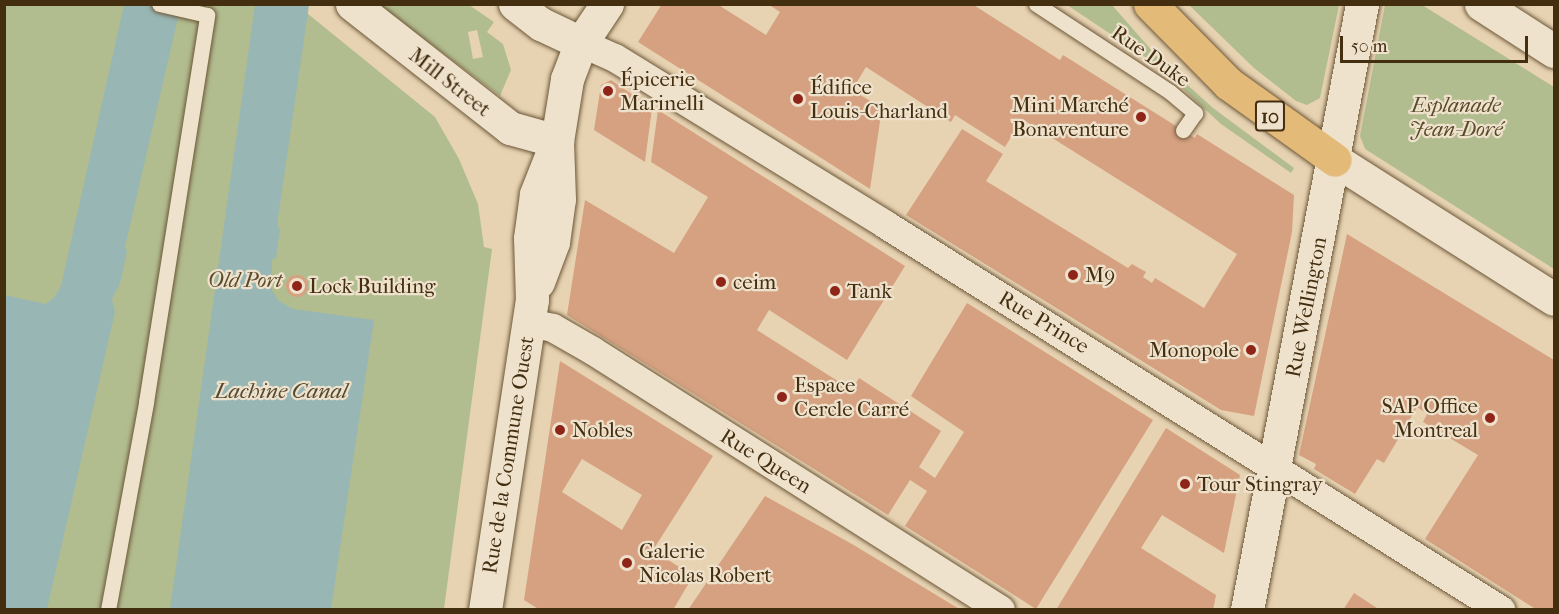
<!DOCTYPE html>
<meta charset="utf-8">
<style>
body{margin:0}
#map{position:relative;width:1559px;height:614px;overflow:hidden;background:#e7d3b2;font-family:"IM FELL French Canon",serif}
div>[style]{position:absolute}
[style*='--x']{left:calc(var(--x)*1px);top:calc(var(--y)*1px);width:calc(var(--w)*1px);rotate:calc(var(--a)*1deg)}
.green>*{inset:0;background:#b2bd8f}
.water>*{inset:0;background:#98b6b4}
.building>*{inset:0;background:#d5a181}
.round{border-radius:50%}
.roads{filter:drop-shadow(0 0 2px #6c5738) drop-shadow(0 0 2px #6c5738)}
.service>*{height:15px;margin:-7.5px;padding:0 7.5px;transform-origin:7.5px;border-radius:7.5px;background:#efe2cd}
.minor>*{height:28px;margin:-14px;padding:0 14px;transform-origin:14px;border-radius:14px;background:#efe2cd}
.tertiary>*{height:33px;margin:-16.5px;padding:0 16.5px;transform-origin:16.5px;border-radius:16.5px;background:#efe2cd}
.secondary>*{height:33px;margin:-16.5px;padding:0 16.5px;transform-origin:16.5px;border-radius:16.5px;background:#efe2cd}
.motorway>*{height:33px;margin:-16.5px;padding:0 16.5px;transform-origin:16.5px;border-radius:16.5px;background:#e4ba79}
.dots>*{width:16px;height:16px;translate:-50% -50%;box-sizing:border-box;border:3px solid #efe2cd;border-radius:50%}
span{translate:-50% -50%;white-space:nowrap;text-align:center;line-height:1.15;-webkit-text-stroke:4.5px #efe2cd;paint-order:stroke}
.shield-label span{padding:2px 4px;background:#efe2cd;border:2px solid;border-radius:4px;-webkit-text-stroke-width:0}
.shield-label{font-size:20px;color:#432e10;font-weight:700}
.street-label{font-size:21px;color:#432e10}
.poi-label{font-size:21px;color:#432e10}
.left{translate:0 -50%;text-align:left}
.right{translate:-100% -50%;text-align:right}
.park-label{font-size:21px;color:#594b29;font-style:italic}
.water-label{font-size:22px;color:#544931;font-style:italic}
.frame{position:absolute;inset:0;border:6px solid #432e10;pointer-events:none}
.scale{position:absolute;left:1340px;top:36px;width:188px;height:27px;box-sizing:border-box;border:3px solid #432e10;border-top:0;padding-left:8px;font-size:18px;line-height:21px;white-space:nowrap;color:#432e10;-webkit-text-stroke:4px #efe2cd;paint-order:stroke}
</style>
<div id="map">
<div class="green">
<i style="clip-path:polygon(4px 5px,297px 5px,435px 117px,459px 159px,478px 204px,484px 247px,492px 249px,444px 609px,5px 609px)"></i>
<i style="clip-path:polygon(evenodd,379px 5px,469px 5px,494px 22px,487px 32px,503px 44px,511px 70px,500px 96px,379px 5px,477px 30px,483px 57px,473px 59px,468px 32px,477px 30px)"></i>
<i style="clip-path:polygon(1067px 5px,1112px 5px,1161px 61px,1213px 108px,1294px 168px,1291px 173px,1221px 124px,1157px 65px)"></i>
<i style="clip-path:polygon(1189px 5px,1339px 5px,1320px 98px,1307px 105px,1296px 101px,1254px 68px)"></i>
<i style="clip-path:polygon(1385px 5px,1422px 5px,1554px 87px,1554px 269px,1365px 149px,1360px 136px)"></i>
</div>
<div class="water">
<i style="clip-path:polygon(124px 5px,181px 5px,125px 247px,127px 252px,120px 283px,112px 299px,115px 312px,47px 609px,5px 610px,5px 295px,45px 304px,54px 298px,61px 286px)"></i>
<i style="clip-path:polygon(255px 5px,309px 5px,277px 225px,280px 229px,276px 258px,272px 260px,272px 291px,279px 301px,293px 309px,374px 320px,331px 609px,170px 609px)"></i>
</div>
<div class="building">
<i style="clip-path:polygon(662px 4px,717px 4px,766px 35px,780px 12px,768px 4px,972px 4px,1060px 60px,1063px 55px,1195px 138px,1197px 134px,1294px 195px,1292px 232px,1254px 416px,1221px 410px,906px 215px,962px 129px,1003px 154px,986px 181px,1128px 268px,1132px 264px,1146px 272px,1143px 277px,1152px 283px,1155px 278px,1204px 308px,1237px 254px,1022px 119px,1005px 147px,955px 115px,951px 122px,866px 67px,852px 90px,882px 108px,870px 189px,638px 42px)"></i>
<i style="clip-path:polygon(611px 80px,652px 108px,645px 162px,594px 130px,601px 85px)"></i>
<i style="clip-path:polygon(658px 110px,905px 266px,847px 360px,769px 310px,757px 330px,852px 390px,859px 378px,941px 431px,919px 467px,935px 478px,964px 432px,911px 396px,967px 303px,1153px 420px,1036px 609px,905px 526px,927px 491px,910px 480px,888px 515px,567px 315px,585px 200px,674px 253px,708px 197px,651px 162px)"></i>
<i style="clip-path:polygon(1347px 234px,1554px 360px,1554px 610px,1537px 610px,1425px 539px,1478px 455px,1423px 422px,1427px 414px,1417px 407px,1384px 463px,1377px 459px,1355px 494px,1314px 469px,1316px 464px,1299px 455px)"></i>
<i class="round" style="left:286px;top:275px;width:22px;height:22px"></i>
<i style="clip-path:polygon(evenodd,560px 361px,713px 456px,653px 550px,693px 576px,673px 610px,540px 610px,524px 600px,560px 361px,582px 459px,642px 495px,622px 530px,562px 492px,582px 459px)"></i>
<i style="clip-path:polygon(1166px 428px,1240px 475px,1224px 553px,1162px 515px,1141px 548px,1216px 595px,1213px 610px,1056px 610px)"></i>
<i style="clip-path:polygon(765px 496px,852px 544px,961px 610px,688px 610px)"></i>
<i style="clip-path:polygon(1354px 593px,1380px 610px,1343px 610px)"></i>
</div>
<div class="roads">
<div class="service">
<i style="--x:1036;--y:4;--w:160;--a:33.3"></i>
<i style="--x:1170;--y:92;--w:33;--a:40"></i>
<i style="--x:1195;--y:113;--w:21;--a:125"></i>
<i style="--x:108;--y:610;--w:211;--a:-79.6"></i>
<i style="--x:146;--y:402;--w:392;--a:-81"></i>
<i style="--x:207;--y:15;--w:49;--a:-167.1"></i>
</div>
<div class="minor">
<i style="--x:581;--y:43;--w:37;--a:24"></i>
<i style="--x:615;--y:58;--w:318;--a:31.6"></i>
<i style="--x:886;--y:225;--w:726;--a:32.05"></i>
<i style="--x:528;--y:323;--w:25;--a:11"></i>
<i style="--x:553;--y:328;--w:46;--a:29.9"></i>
<i style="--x:593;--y:351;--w:483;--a:32.4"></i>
</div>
<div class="tertiary">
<i style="--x:352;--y:4;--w:201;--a:38.1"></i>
<i style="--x:510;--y:128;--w:49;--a:15.5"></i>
<i style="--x:515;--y:4;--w:33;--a:38"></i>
<i style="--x:541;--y:24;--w:44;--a:25.4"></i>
<i style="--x:538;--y:282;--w:43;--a:-69.4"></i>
<i style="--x:553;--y:242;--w:43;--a:-82.1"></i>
<i style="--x:559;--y:199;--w:58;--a:-92"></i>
<i style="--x:557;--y:141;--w:63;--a:-80.8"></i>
<i style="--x:567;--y:79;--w:39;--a:-69"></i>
<i style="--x:581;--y:43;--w:47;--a:-56.3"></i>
<i style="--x:485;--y:610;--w:314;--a:-81.4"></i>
<i style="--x:532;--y:300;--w:62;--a:-91.8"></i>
<i style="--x:530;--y:238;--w:44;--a:-82.2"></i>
<i style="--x:536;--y:194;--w:57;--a:-68.4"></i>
<i style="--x:1247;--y:610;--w:617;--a:-79.25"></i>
</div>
<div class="secondary">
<i style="--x:1481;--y:4;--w:87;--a:32.8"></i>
<i style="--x:1335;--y:160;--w:259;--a:32.4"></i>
</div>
<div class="motorway">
<i style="--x:1150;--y:4;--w:112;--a:45.4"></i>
<i style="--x:1229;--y:84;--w:130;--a:35.6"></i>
</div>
</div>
<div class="dots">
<i style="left:608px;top:91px;background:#8f2418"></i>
<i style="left:798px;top:99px;background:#8f2418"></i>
<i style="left:1141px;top:117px;background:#8f2418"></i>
<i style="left:1073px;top:275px;background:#8f2418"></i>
<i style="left:721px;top:282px;background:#8f2418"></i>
<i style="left:297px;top:286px;background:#8f2418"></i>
<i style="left:835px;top:291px;background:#8f2418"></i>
<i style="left:1251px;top:350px;background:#8f2418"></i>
<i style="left:782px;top:397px;background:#8f2418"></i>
<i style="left:1490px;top:418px;background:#8f2418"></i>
<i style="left:560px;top:430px;background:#8f2418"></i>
<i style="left:1185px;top:484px;background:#8f2418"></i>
<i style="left:627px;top:563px;background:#8f2418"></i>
</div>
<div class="shield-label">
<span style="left:1270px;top:116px">10</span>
</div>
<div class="street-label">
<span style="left:1151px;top:56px;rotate:35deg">Rue Duke</span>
<span style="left:450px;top:82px;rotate:38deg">Mill Street</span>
<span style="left:1306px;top:307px;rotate:-79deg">Rue Wellington</span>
<span style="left:1044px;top:322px;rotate:31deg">Rue Prince</span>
<span style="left:508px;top:455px;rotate:-81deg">Rue de la Commune Ouest</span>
<span style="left:766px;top:461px;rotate:32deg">Rue Queen</span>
</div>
<div class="poi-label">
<span class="left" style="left:620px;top:91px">Épicerie<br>Marinelli</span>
<span class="left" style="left:810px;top:99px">Édifice<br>Louis-Charland</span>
<span class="right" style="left:1129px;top:117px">Mini Marché<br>Bonaventure</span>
<span class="left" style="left:1085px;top:275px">M9</span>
<span class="left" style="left:733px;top:282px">ceim</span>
<span class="left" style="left:309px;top:286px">Lock Building</span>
<span class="left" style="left:847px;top:291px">Tank</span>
<span class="right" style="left:1239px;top:350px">Monopole</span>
<span class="left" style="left:794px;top:397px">Espace<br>Cercle Carré</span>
<span class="right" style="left:1478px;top:418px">SAP Office<br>Montreal</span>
<span class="left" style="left:572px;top:430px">Nobles</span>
<span class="left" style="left:1197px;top:484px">Tour Stingray</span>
<span class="left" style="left:639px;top:563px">Galerie<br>Nicolas Robert</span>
</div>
<div class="park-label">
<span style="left:1456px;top:117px">Esplanade<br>Jean-Doré</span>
<span style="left:245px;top:280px">Old Port</span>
</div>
<div class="water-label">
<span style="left:281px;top:392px">Lachine Canal</span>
</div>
<div class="frame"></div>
<div class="scale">50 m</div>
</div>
